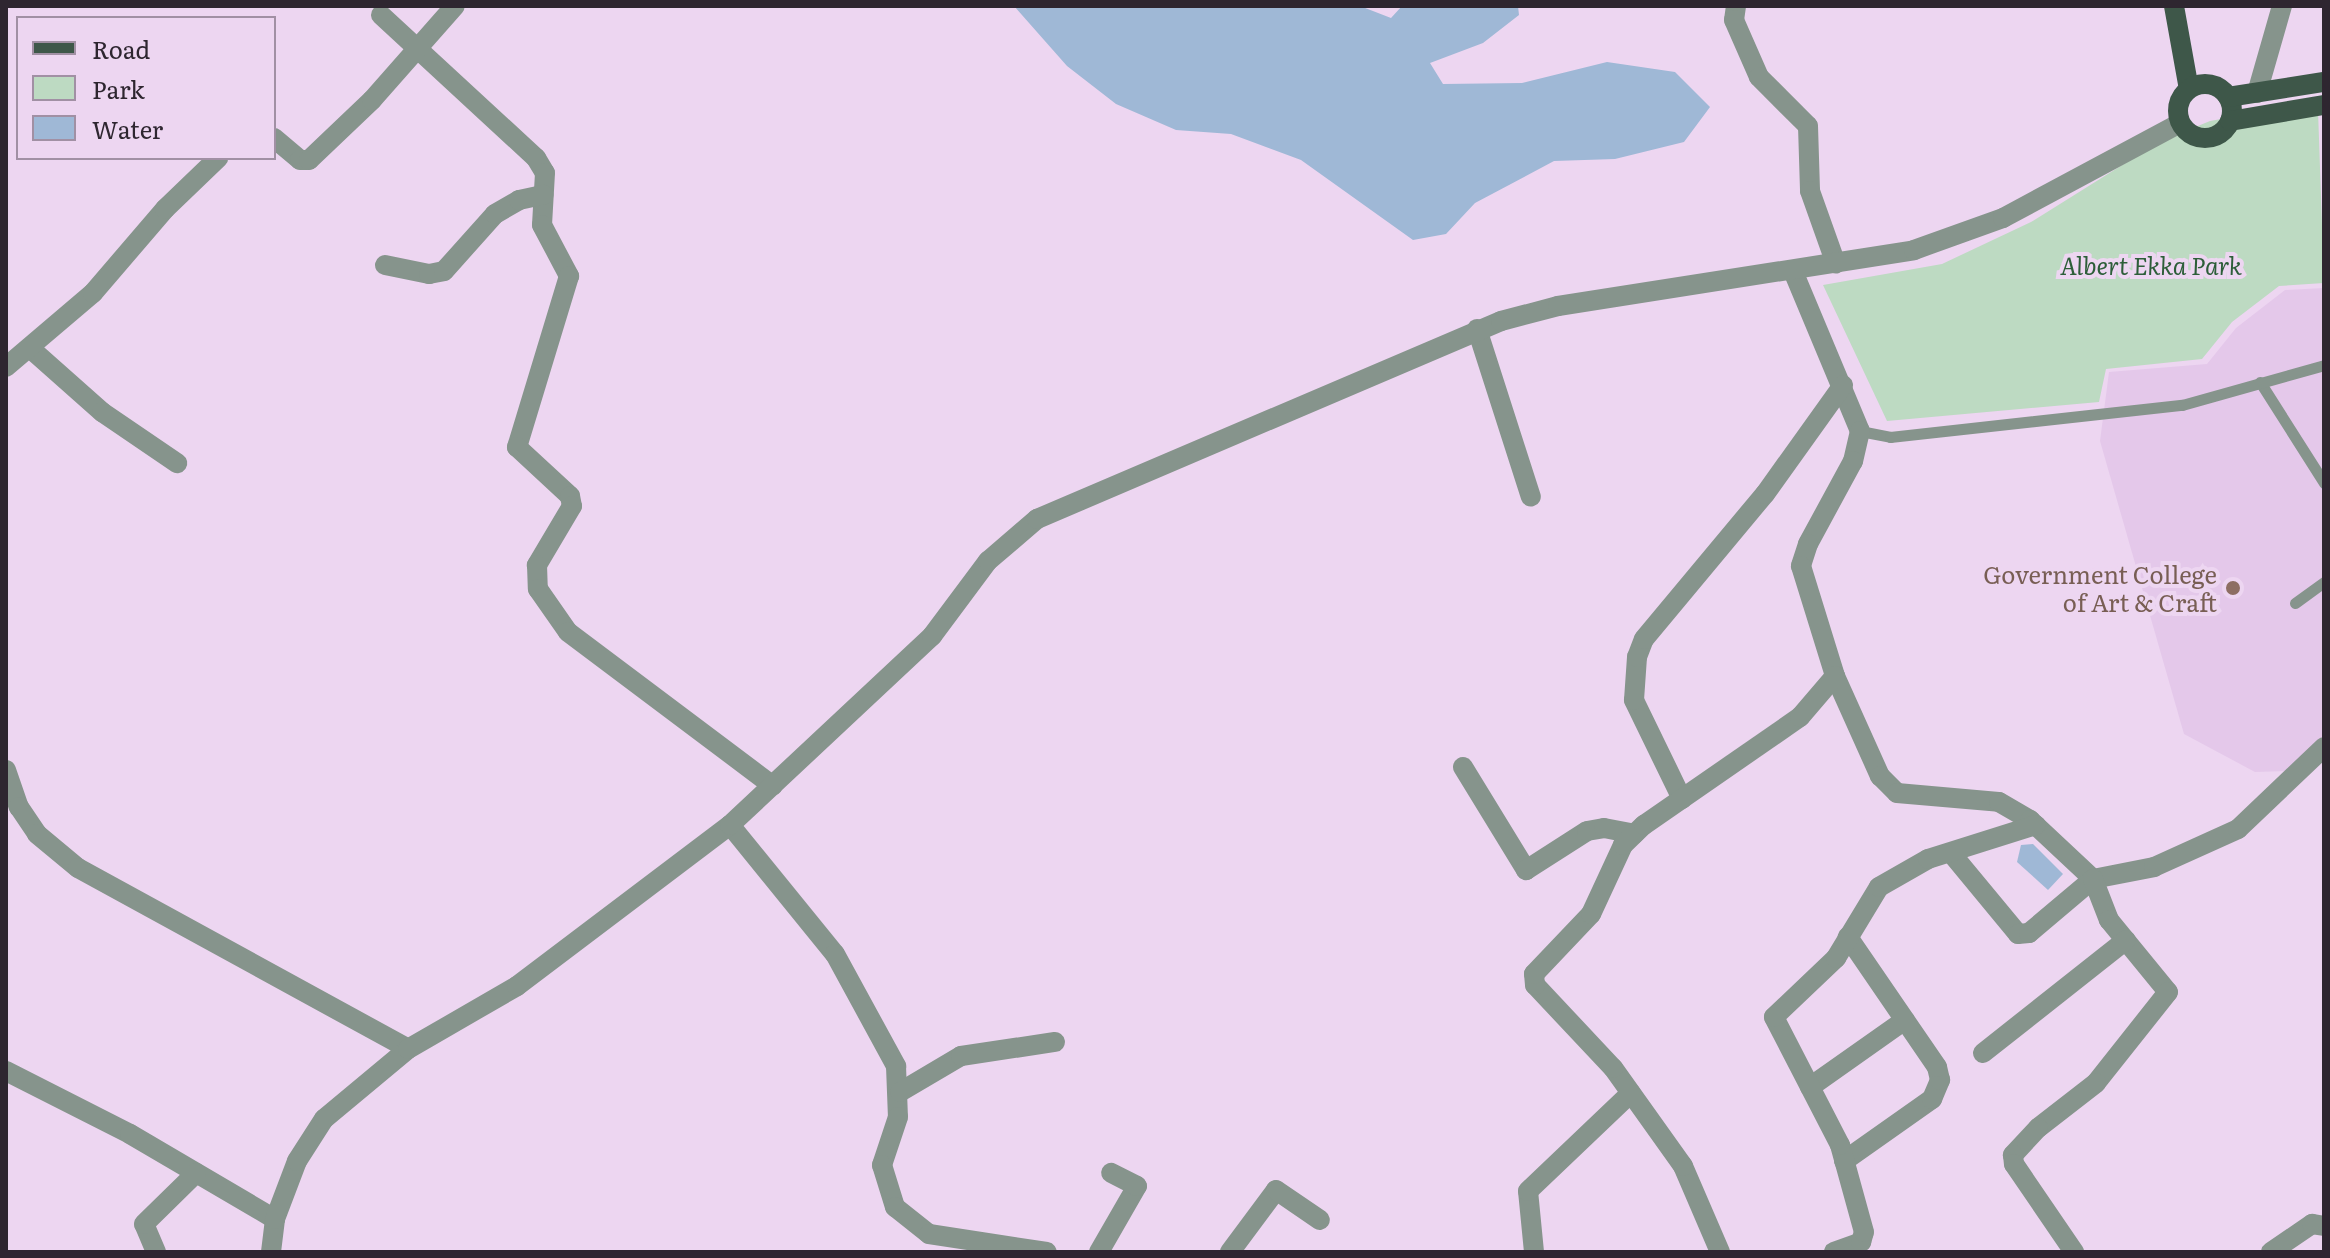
<!DOCTYPE html>
<style>
body{margin:0}
#map{position:relative;width:2330px;height:1258px;overflow:hidden;background:#edd6f1;font-family:Literata,serif}
div>[style]{position:absolute}
[style*='--x']{left:calc(var(--x)*1px);top:calc(var(--y)*1px);width:calc(var(--w)*1px);rotate:calc(var(--a)*1deg)}
.built>*{inset:0;background:#e4c8ea}
.green>*{inset:0;background:#bddac2}
.water>*{inset:0;background:#9fb8d6}
.service>*{height:11px;margin:-5.5px;padding:0 5.5px;transform-origin:5.5px;border-radius:5.5px;background:#86948c}
.minor>*{height:20px;margin:-10px;padding:0 10px;transform-origin:10px;border-radius:10px;background:#86948c}
.tertiary>*{height:20px;margin:-10px;padding:0 10px;transform-origin:10px;border-radius:10px;background:#86948c}
.primary>*{height:20px;margin:-10px;padding:0 10px;transform-origin:10px;border-radius:10px;background:#3e5749}
.primary>.ring{margin:-10px;padding:0;box-sizing:content-box;background:none;border:20px solid #3e5749;border-radius:50%}
.dots>*{width:22px;height:22px;translate:-50% -50%;box-sizing:border-box;border:4px solid #edd6f1;border-radius:50%}
span{translate:-50% -50%;white-space:nowrap;text-align:center;line-height:1.15;-webkit-text-stroke:8px #edd6f1;paint-order:stroke}
.park-label{font-size:24px;color:#2d5e39;font-style:italic}
.education-label{font-size:24px;color:#785e54}
.right{translate:-100% -50%;text-align:right}
.frame{position:absolute;inset:0;border:8px solid #2e2630;pointer-events:none}
.legend{position:absolute;left:16px;top:16px;width:260px;height:144px;box-sizing:border-box;background:#edd6f1;border:2px solid #a190a4;margin:0;padding:10px 14px;list-style:none;font-size:24px;color:#2e2630}
.legend li{display:flex;align-items:center;gap:16px;height:40px}
.legend b{width:40px;border:2px solid #a190a4}
</style>
<div id="map">
<div class="built">
<i style="clip-path:polygon(2324px 288px,2324px 735px,2287px 771px,2255px 772px,2184px 734px,2100px 441px,2109px 372px,2207px 364px,2236px 328px,2285px 290px)"></i>
</div>
<div class="green">
<i style="clip-path:polygon(2318px 110px,2324px 283px,2279px 286px,2232px 322px,2202px 359px,2106px 369px,2099px 402px,1887px 421px,1823px 285px,1942px 264px,2031px 222px,2159px 142px,2210px 121px,2265px 111px)"></i>
</div>
<div class="water">
<i style="clip-path:polygon(1014px 6px,1360px 6px,1391px 18px,1402px 6px,1518px 6px,1519px 15px,1483px 43px,1430px 63px,1443px 84px,1522px 83px,1607px 62px,1675px 72px,1710px 107px,1684px 142px,1615px 159px,1554px 161px,1475px 203px,1446px 234px,1413px 240px,1301px 160px,1231px 134px,1176px 130px,1116px 104px,1067px 66px)"></i>
<i style="clip-path:polygon(2033px 844px,2063px 874px,2048px 890px,2017px 862px,2021px 845px)"></i>
</div>
<div class="service">
<i style="--x:2260;--y:382;--w:120;--a:57.6"></i>
<i style="--x:1860;--y:431;--w:31;--a:11"></i>
<i style="--x:1890;--y:437;--w:294;--a:-6.3"></i>
<i style="--x:2182;--y:405;--w:148;--a:-15.7"></i>
<i style="--x:2295;--y:603;--w:36;--a:-36"></i>
</div>
<div class="minor">
<i style="--x:1736;--y:6;--w:14;--a:98"></i>
<i style="--x:1734;--y:20;--w:62;--a:66.3"></i>
<i style="--x:1759;--y:77;--w:69;--a:45"></i>
<i style="--x:1808;--y:126;--w:65;--a:88.2"></i>
<i style="--x:1810;--y:191;--w:77;--a:70.4"></i>
<i style="--x:381;--y:15;--w:211;--a:42.7"></i>
<i style="--x:536;--y:158;--w:17;--a:59"></i>
<i style="--x:545;--y:173;--w:52;--a:93.3"></i>
<i style="--x:542;--y:225;--w:58;--a:62.1"></i>
<i style="--x:569;--y:276;--w:179;--a:106.9"></i>
<i style="--x:517;--y:447;--w:72;--a:42.8"></i>
<i style="--x:570;--y:496;--w:10;--a:79"></i>
<i style="--x:572;--y:506;--w:69;--a:120.7"></i>
<i style="--x:537;--y:565;--w:24;--a:88"></i>
<i style="--x:538;--y:589;--w:52;--a:55.1"></i>
<i style="--x:568;--y:632;--w:256;--a:36.9"></i>
<i style="--x:2257;--y:93;--w:91;--a:-74"></i>
<i style="--x:274;--y:138;--w:34;--a:40"></i>
<i style="--x:300;--y:160;--w:9;--a:0"></i>
<i style="--x:309;--y:160;--w:87;--a:-43.6"></i>
<i style="--x:372;--y:100;--w:125;--a:-48.6"></i>
<i style="--x:385;--y:265;--w:45;--a:11.6"></i>
<i style="--x:429;--y:274;--w:15;--a:-11"></i>
<i style="--x:444;--y:271;--w:76;--a:-48.2"></i>
<i style="--x:495;--y:214;--w:28;--a:-30"></i>
<i style="--x:519;--y:200;--w:25;--a:-12"></i>
<i style="--x:1793;--y:271;--w:173;--a:67.3"></i>
<i style="--x:1860;--y:431;--w:31;--a:103"></i>
<i style="--x:1853;--y:461;--w:94;--a:118.5"></i>
<i style="--x:1808;--y:544;--w:23;--a:108"></i>
<i style="--x:1801;--y:566;--w:115;--a:72.8"></i>
<i style="--x:1835;--y:676;--w:110;--a:65.8"></i>
<i style="--x:1880;--y:776;--w:24;--a:45"></i>
<i style="--x:1897;--y:793;--w:102;--a:5"></i>
<i style="--x:1999;--y:802;--w:36;--a:30"></i>
<i style="--x:2030;--y:820;--w:86;--a:43.1"></i>
<i style="--x:2093;--y:879;--w:62;--a:-11.1"></i>
<i style="--x:2154;--y:867;--w:92;--a:-24.3"></i>
<i style="--x:2238;--y:829;--w:119;--a:-43.6"></i>
<i style="--x:1477;--y:329;--w:176;--a:72.2"></i>
<i style="--x:31;--y:349;--w:95;--a:41.6"></i>
<i style="--x:102;--y:412;--w:91;--a:34.2"></i>
<i style="--x:6;--y:367;--w:114;--a:-40.4"></i>
<i style="--x:93;--y:293;--w:111;--a:-49.4"></i>
<i style="--x:165;--y:209;--w:74;--a:-43.9"></i>
<i style="--x:1463;--y:767;--w:121;--a:58.5"></i>
<i style="--x:1526;--y:870;--w:72;--a:-32.6"></i>
<i style="--x:1587;--y:831;--w:17;--a:-10"></i>
<i style="--x:1604;--y:828;--w:31;--a:11"></i>
<i style="--x:6;--y:770;--w:39;--a:71"></i>
<i style="--x:19;--y:807;--w:32;--a:56"></i>
<i style="--x:37;--y:834;--w:53;--a:39.7"></i>
<i style="--x:78;--y:868;--w:376;--a:28.7"></i>
<i style="--x:1682;--y:799;--w:110;--a:-115.9"></i>
<i style="--x:1634;--y:700;--w:43;--a:-86"></i>
<i style="--x:1637;--y:657;--w:19;--a:-69"></i>
<i style="--x:1644;--y:639;--w:189;--a:-50.2"></i>
<i style="--x:1765;--y:494;--w:134;--a:-54.4"></i>
<i style="--x:730;--y:825;--w:166;--a:50.9"></i>
<i style="--x:835;--y:954;--w:128;--a:61.4"></i>
<i style="--x:896;--y:1066;--w:51;--a:87.8"></i>
<i style="--x:898;--y:1117;--w:51;--a:108.4"></i>
<i style="--x:882;--y:1165;--w:44;--a:72.8"></i>
<i style="--x:895;--y:1207;--w:43;--a:38.5"></i>
<i style="--x:929;--y:1234;--w:119;--a:8.7"></i>
<i style="--x:1951;--y:853;--w:105;--a:50.4"></i>
<i style="--x:2018;--y:934;--w:11;--a:-5"></i>
<i style="--x:2029;--y:933;--w:84;--a:-40.2"></i>
<i style="--x:2093;--y:879;--w:44;--a:68.7"></i>
<i style="--x:2109;--y:920;--w:93;--a:50.7"></i>
<i style="--x:2168;--y:992;--w:116;--a:128.4"></i>
<i style="--x:2096;--y:1083;--w:73;--a:142.2"></i>
<i style="--x:2038;--y:1128;--w:37;--a:133"></i>
<i style="--x:2013;--y:1155;--w:9;--a:84"></i>
<i style="--x:2014;--y:1164;--w:107;--a:55.7"></i>
<i style="--x:1983;--y:1053;--w:182;--a:-38.3"></i>
<i style="--x:6;--y:1071;--w:139;--a:26.9"></i>
<i style="--x:130;--y:1134;--w:168;--a:30.4"></i>
<i style="--x:1810;--y:1087;--w:116;--a:-35.2"></i>
<i style="--x:900;--y:1092;--w:71;--a:-30.5"></i>
<i style="--x:961;--y:1056;--w:95;--a:-8.5"></i>
<i style="--x:1844;--y:1161;--w:108;--a:-35.2"></i>
<i style="--x:1932;--y:1099;--w:21;--a:-67"></i>
<i style="--x:1940;--y:1080;--w:13;--a:-103"></i>
<i style="--x:1937;--y:1067;--w:158;--a:-124.4"></i>
<i style="--x:156;--y:1252;--w:30;--a:-113"></i>
<i style="--x:144;--y:1224;--w:73;--a:-44.4"></i>
<i style="--x:1099;--y:1252;--w:76;--a:-60.1"></i>
<i style="--x:1137;--y:1186;--w:29;--a:-153"></i>
<i style="--x:1230;--y:1252;--w:77;--a:-53.4"></i>
<i style="--x:1276;--y:1190;--w:53;--a:34.3"></i>
<i style="--x:1534;--y:1252;--w:61;--a:-95.6"></i>
<i style="--x:1528;--y:1191;--w:142;--a:-43.6"></i>
<i style="--x:1720;--y:1252;--w:94;--a:-113.3"></i>
<i style="--x:1683;--y:1166;--w:120;--a:-125.5"></i>
<i style="--x:1613;--y:1068;--w:114;--a:-133.2"></i>
<i style="--x:1535;--y:985;--w:11;--a:-95"></i>
<i style="--x:1534;--y:974;--w:83;--a:-46.5"></i>
<i style="--x:1591;--y:914;--w:76;--a:-65.1"></i>
<i style="--x:1623;--y:845;--w:29;--a:-44"></i>
<i style="--x:1644;--y:825;--w:190;--a:-34.7"></i>
<i style="--x:1800;--y:717;--w:54;--a:-49.5"></i>
<i style="--x:1834;--y:1252;--w:29;--a:-20"></i>
<i style="--x:1861;--y:1242;--w:10;--a:-73"></i>
<i style="--x:1864;--y:1232;--w:90;--a:-105.4"></i>
<i style="--x:1840;--y:1145;--w:144;--a:-117.3"></i>
<i style="--x:1774;--y:1017;--w:86;--a:-43.6"></i>
<i style="--x:1836;--y:958;--w:83;--a:-58.8"></i>
<i style="--x:1879;--y:887;--w:56;--a:-29.7"></i>
<i style="--x:1928;--y:859;--w:113;--a:-17.5"></i>
<i style="--x:2271;--y:1252;--w:50;--a:-34.3"></i>
<i style="--x:2312;--y:1224;--w:12;--a:9"></i>
</div>
<div class="tertiary">
<i style="--x:271;--y:1252;--w:33;--a:-83"></i>
<i style="--x:275;--y:1219;--w:62;--a:-69.2"></i>
<i style="--x:297;--y:1161;--w:50;--a:-57.3"></i>
<i style="--x:324;--y:1119;--w:109;--a:-39.8"></i>
<i style="--x:408;--y:1049;--w:126;--a:-30"></i>
<i style="--x:517;--y:986;--w:267;--a:-37.1"></i>
<i style="--x:730;--y:825;--w:277;--a:-43.1"></i>
<i style="--x:932;--y:636;--w:94;--a:-53.3"></i>
<i style="--x:988;--y:561;--w:65;--a:-40.6"></i>
<i style="--x:1037;--y:519;--w:504;--a:-23.11"></i>
<i style="--x:1501;--y:321;--w:59;--a:-14.7"></i>
<i style="--x:1558;--y:306;--w:360;--a:-8.9"></i>
<i style="--x:1914;--y:250;--w:95;--a:-19.8"></i>
<i style="--x:2003;--y:218;--w:201;--a:-28.2"></i>
</div>
<div class="primary">
<i style="--x:2174;--y:6;--w:84;--a:79.8"></i>
<i class="ring" style="left:2178px;top:84px;width:34px;height:34px"></i>
<i style="--x:2228;--y:97;--w:97;--a:-8.9"></i>
<i style="--x:2230;--y:121;--w:95;--a:-9.7"></i>
</div>
<div class="dots">
<i style="left:2233px;top:588px;background:#8d6e63"></i>
</div>
<div class="park-label">
<span style="left:2151px;top:265px">Albert Ekka Park</span>
</div>
<div class="education-label">
<span class="right" style="left:2217px;top:588px">Government College<br>of Art &amp; Craft</span>
</div>
<div class="frame"></div>
<ul class="legend">
<li><b style="height:10px;background:#3e5749"></b>Road</li>
<li><b style="height:22px;background:#bddac2"></b>Park</li>
<li><b style="height:22px;background:#9fb8d6"></b>Water</li>
</ul>
</div>
